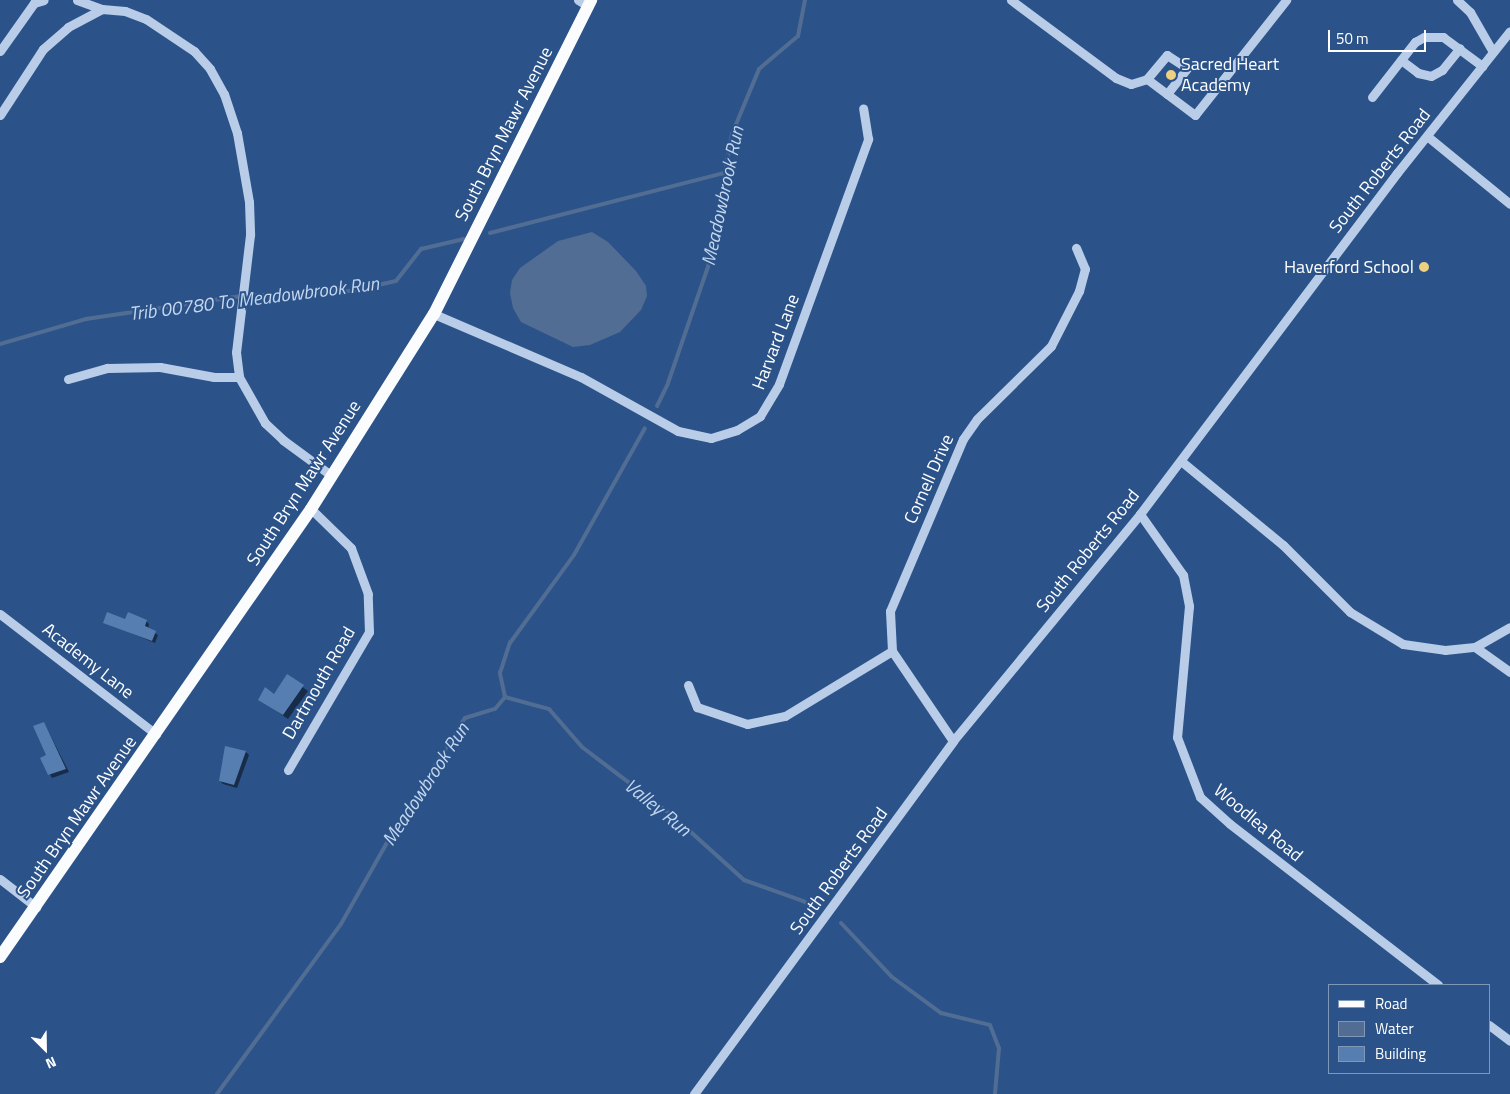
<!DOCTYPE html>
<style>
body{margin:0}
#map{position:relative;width:1510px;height:1094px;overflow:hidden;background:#2b5389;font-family:"Titillium Web",sans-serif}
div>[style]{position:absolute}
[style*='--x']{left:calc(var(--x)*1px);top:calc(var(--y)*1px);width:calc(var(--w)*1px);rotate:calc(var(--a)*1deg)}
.water>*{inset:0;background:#526d93}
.shadow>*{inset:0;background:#0007}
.stream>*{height:4px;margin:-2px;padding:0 2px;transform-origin:2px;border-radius:2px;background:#526d93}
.building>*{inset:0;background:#577eb1}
.minor>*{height:9px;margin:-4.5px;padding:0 4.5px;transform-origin:4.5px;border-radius:4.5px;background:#b9cde8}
.major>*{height:12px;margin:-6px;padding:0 6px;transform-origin:6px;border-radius:6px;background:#fafcfe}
.dots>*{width:14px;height:14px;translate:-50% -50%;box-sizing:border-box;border:2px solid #2b5389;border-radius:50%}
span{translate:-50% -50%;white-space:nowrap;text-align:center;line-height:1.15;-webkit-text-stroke:4px #2b5389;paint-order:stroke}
.poi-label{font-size:18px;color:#fff}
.left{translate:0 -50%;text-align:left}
.right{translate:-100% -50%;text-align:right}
.street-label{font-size:18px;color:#fff}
.water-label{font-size:19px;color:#c4d7ef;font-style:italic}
.legend{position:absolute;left:1328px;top:984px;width:162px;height:90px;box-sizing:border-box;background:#2b5389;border:1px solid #8098b8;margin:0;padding:6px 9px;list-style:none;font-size:15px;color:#fff}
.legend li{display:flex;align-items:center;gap:10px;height:25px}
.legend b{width:25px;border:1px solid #8098b8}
.north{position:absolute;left:20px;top:1024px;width:50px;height:50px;-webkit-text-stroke:4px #2b5389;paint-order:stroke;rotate:157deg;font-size:14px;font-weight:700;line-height:20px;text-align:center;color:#fff}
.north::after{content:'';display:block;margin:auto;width:18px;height:22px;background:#fff;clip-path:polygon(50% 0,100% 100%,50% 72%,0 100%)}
.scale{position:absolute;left:1328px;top:30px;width:98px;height:22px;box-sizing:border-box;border:2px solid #fff;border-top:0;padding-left:6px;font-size:15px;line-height:18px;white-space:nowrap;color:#fff;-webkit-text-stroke:4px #2b5389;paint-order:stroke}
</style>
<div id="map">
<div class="water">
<i style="clip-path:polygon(592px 232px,608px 242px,636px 271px,646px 286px,647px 296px,641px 310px,620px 332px,590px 345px,573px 347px,521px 322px,513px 308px,510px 293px,512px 280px,520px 268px,558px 241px)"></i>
</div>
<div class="shadow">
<i style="clip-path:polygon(146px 621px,149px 624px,148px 629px,158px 635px,155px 643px,104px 622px)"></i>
<i style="clip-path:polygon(287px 676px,308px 691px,288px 719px,259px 699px,274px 696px)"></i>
<i style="clip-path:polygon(44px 723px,69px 772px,52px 778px,42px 759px,48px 755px)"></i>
<i style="clip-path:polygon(246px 752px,249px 755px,237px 788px,223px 784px,220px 781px)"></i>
</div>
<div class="stream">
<i style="--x:490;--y:233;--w:242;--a:-14.4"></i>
<i style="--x:0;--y:344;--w:90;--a:-16.2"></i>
<i style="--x:86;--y:319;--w:157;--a:-8.4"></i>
<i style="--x:241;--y:296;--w:110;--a:-2.6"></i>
<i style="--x:351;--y:291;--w:46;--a:-12.5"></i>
<i style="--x:396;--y:281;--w:41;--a:-52"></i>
<i style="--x:421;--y:249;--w:44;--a:-13.1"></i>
<i style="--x:657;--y:406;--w:25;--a:-64"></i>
<i style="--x:668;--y:383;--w:123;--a:-71"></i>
<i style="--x:708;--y:267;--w:135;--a:-79.8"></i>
<i style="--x:732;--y:134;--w:70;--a:-67.4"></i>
<i style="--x:759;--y:69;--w:51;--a:-40.2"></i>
<i style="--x:798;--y:36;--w:37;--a:-79"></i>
<i style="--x:505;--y:697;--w:46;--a:15.3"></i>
<i style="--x:549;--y:709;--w:50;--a:49"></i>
<i style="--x:582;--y:747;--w:114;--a:37.2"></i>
<i style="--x:673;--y:816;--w:96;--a:42"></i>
<i style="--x:744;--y:880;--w:63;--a:19.6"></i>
<i style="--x:803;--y:901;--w:17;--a:31"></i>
<i style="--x:841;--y:923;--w:74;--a:46.6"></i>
<i style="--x:892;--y:977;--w:61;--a:36.3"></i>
<i style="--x:941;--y:1013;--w:50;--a:13.8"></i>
<i style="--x:990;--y:1025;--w:25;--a:69"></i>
<i style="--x:999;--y:1048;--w:46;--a:95"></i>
<i style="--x:217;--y:1094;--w:210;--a:-53.9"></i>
<i style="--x:341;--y:924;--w:95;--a:-60.5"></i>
<i style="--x:388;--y:841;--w:145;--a:-58"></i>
<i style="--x:465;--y:718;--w:31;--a:-17"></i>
<i style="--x:495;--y:709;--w:16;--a:-50"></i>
<i style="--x:505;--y:697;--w:25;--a:-102"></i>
<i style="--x:500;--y:673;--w:32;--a:-72"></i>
<i style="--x:510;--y:643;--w:109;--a:-54"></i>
<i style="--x:574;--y:555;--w:145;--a:-60.8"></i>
</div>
<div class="building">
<i style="clip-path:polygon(107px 612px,125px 619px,128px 612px,147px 620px,145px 626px,156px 631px,152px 641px,103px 623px)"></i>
<i style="clip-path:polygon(287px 674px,304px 685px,283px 715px,258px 700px,265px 687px,274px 694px)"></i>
<i style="clip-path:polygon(44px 722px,66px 769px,48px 775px,40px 758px,46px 755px,33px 726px)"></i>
<i style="clip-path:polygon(225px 746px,246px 751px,234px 785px,219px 781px)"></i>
</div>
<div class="minor">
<i style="--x:77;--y:0;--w:27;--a:20"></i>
<i style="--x:578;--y:0;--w:12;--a:31"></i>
<i style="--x:1011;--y:0;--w:131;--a:36.6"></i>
<i style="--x:1116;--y:78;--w:16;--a:22"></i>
<i style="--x:1131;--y:84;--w:17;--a:-17"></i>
<i style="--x:1457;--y:0;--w:18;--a:43"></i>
<i style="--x:1470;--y:12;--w:46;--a:60.1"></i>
<i style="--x:0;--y:51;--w:59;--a:-54.7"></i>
<i style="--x:34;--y:3;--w:10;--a:-17"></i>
<i style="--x:1401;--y:60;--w:21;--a:37"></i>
<i style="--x:1418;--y:73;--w:13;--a:13"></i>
<i style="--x:1431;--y:76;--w:13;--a:-29"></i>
<i style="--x:1442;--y:70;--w:28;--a:-51"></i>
<i style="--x:1167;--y:94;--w:33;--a:-52"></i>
<i style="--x:1187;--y:68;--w:24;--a:-147"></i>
<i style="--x:1167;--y:55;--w:31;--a:130"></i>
<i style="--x:1147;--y:79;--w:60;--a:36.9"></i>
<i style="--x:1195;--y:115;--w:147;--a:-51.6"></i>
<i style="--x:1372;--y:97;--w:70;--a:-52"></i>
<i style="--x:1415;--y:42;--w:10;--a:-29"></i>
<i style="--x:1424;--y:37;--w:19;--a:0"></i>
<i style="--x:1443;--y:37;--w:49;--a:36.6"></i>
<i style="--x:0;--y:115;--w:79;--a:-56.9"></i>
<i style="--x:43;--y:49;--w:33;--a:-41"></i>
<i style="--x:68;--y:27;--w:38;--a:-28"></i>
<i style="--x:102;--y:9;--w:23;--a:5"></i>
<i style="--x:125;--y:11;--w:22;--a:21"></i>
<i style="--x:146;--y:19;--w:58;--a:33.7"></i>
<i style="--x:194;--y:51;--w:24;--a:48"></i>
<i style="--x:210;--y:69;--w:29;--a:61"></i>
<i style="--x:224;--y:94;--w:41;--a:71.6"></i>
<i style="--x:237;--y:133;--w:70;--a:80.1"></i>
<i style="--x:249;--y:202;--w:33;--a:88"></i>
<i style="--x:250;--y:235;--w:118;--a:96.8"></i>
<i style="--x:236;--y:352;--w:25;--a:83"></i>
<i style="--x:239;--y:377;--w:53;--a:60.5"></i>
<i style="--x:265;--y:423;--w:25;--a:43"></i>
<i style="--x:283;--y:440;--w:61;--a:36.3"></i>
<i style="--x:1427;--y:136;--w:107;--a:39.3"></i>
<i style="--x:434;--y:314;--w:160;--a:23.2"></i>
<i style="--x:581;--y:377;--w:111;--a:29.1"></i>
<i style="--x:678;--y:431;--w:34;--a:12"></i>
<i style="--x:711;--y:438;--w:27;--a:-17"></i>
<i style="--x:737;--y:430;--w:27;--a:-31"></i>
<i style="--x:760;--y:416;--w:37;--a:-59"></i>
<i style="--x:779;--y:384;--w:261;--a:-70"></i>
<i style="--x:868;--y:139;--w:31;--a:-99"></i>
<i style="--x:68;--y:379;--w:41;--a:-15.8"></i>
<i style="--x:107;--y:368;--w:53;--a:-1.1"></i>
<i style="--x:160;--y:367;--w:55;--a:10.5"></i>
<i style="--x:214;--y:377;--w:25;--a:0"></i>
<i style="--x:1181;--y:461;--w:132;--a:39.5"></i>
<i style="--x:1283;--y:545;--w:95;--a:45"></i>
<i style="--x:1350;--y:612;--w:62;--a:31.1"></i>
<i style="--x:1403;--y:644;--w:42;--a:8.1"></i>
<i style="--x:1445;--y:650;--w:30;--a:-6"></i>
<i style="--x:1475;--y:647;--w:40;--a:-29.7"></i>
<i style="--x:1140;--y:514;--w:75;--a:54.8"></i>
<i style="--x:1183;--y:575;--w:32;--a:79"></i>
<i style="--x:1189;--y:606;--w:132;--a:95.2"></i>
<i style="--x:1177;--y:737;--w:64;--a:69"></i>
<i style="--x:1200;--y:797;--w:40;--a:42"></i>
<i style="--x:1230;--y:824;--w:263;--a:37.7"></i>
<i style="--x:0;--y:614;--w:197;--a:37.6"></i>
<i style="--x:1475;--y:647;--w:43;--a:35.5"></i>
<i style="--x:688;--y:685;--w:24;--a:68"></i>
<i style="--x:697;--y:707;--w:53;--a:18.8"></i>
<i style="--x:747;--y:724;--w:39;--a:-12"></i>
<i style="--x:785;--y:716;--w:125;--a:-31.3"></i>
<i style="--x:953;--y:741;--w:109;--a:-124.1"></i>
<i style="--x:892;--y:651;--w:40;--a:-92.9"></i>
<i style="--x:890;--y:611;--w:187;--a:-67"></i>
<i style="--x:963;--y:439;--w:24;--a:-55"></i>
<i style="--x:977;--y:419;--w:104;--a:-44.6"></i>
<i style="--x:1051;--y:346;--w:62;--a:-63"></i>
<i style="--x:1079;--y:291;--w:23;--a:-75"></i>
<i style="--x:1085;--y:269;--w:23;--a:-113"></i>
<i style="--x:288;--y:770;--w:160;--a:-59.6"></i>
<i style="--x:369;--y:632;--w:38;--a:-92"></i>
<i style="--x:368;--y:594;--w:49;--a:-110.3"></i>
<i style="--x:351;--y:548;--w:56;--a:-135.7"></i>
<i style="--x:0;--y:879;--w:46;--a:37.9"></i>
<i style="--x:1489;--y:1025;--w:26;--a:37"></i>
<i style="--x:694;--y:1094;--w:438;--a:-53.7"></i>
<i style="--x:953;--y:741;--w:294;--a:-50.5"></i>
<i style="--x:1140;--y:514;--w:427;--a:-53"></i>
<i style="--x:1397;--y:173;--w:181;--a:-51.5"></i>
</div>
<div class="major">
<i style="--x:0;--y:957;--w:545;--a:-55.23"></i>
<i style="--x:311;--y:509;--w:231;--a:-57.8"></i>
<i style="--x:434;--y:314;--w:351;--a:-63.4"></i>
</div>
<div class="dots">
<i style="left:1171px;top:75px;background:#eed081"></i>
<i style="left:1424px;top:267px;background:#eed081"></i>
</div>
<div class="poi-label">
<span class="left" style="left:1181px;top:75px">Sacred Heart<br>Academy</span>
<span class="right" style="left:1414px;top:267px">Haverford School</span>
</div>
<div class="street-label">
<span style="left:504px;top:134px;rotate:-63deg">South Bryn Mawr Avenue</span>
<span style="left:1380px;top:171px;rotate:-52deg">South Roberts Road</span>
<span style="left:776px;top:342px;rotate:-69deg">Harvard Lane</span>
<span style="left:929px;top:479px;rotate:-66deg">Cornell Drive</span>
<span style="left:304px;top:483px;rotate:-57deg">South Bryn Mawr Avenue</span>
<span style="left:1088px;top:551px;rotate:-51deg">South Roberts Road</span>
<span style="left:88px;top:661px;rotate:38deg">Academy Lane</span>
<span style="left:319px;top:683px;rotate:-60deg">Dartmouth Road</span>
<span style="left:77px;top:817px;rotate:-55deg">South Bryn Mawr Avenue</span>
<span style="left:1258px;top:823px;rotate:40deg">Woodlea Road</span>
<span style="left:839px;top:871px;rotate:-54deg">South Roberts Road</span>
</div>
<div class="water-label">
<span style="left:722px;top:196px;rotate:-78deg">Meadowbrook Run</span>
<span style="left:254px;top:298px;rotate:-7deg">Trib 00780 To Meadowbrook Run</span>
<span style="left:425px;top:784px;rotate:-57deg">Meadowbrook Run</span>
<span style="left:658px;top:807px;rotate:39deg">Valley Run</span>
</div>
<ul class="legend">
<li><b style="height:6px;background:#fafcfe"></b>Road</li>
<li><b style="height:14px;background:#526d93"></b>Water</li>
<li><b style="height:14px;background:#577eb1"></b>Building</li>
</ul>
<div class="north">N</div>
<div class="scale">50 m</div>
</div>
